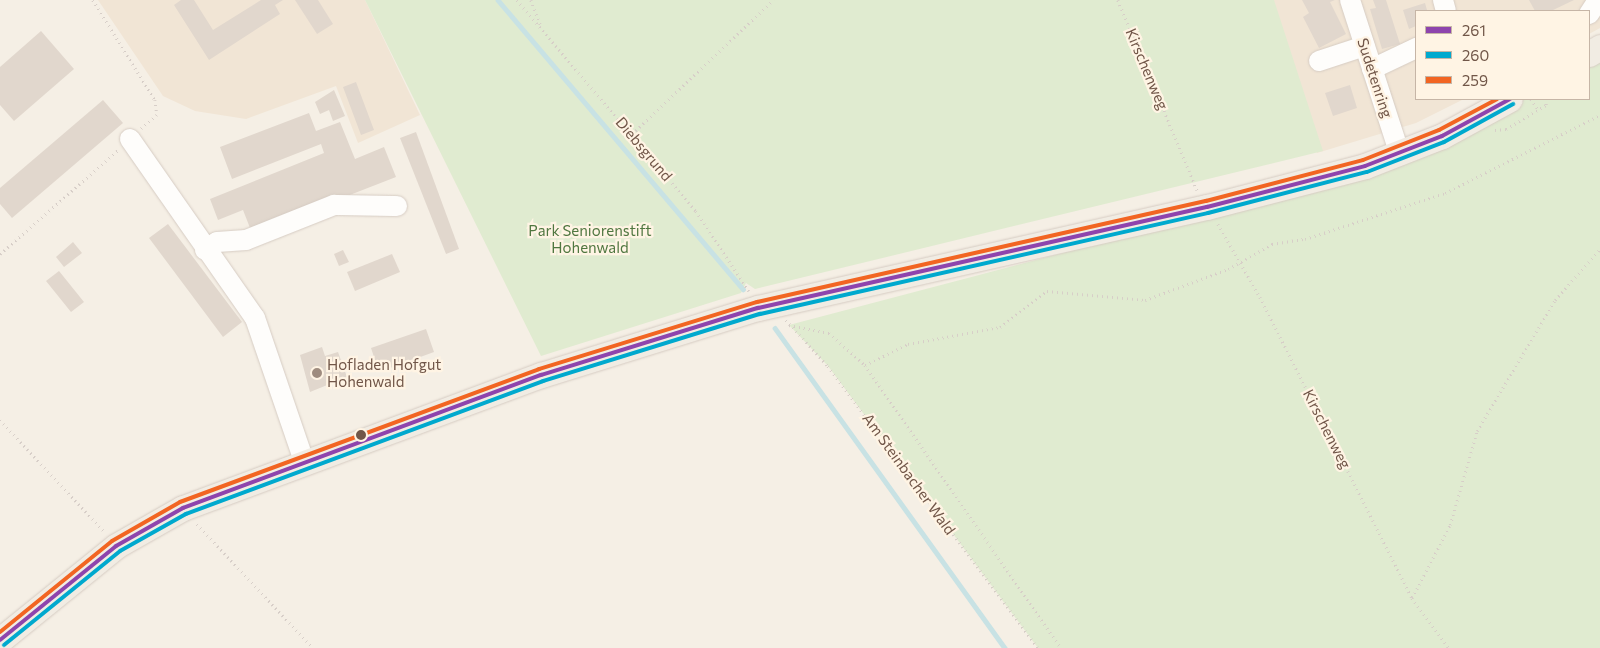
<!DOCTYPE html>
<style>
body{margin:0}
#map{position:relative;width:1600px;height:648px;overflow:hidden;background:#f5efe5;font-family:Commissioner,sans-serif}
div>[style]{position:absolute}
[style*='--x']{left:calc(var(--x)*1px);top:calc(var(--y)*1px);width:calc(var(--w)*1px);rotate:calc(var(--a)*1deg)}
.residential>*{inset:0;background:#f1e5d5}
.green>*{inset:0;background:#e0ebd0}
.stream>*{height:4.5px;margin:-2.25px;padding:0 2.25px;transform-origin:2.25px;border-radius:2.25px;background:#c8e2e4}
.building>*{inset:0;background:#e1d7cd}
.path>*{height:2.5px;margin-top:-1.25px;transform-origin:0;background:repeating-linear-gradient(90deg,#d7cec8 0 1px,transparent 0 5px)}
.roads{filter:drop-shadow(0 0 1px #d6ccc3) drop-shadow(0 0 1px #d6ccc3)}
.minor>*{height:20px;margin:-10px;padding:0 10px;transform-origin:10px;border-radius:10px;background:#fefdfb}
.major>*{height:25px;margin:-12.5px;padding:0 12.5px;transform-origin:12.5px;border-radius:12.5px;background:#f1ece3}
.bus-1>*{height:4px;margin:-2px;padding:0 2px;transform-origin:2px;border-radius:2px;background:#8e44ad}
.bus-2>*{height:4px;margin:-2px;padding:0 2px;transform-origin:2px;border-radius:2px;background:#00a9ce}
.bus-3>*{height:4px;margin:-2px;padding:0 2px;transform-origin:2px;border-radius:2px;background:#f26522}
.dots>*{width:14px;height:14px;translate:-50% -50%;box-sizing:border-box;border:2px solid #fff4e4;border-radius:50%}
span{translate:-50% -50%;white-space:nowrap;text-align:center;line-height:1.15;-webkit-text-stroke:4.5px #fff4e4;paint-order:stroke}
.street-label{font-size:15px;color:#715648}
.park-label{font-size:15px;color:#507740}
.poi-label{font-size:15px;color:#715648}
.left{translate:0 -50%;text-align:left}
.legend{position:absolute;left:1415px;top:10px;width:175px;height:90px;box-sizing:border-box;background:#fff4e4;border:1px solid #c6b5a6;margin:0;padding:6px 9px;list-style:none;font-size:15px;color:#715648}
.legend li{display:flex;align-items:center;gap:10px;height:25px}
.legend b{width:25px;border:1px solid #c6b5a6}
</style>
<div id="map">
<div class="residential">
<i style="clip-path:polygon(98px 0,365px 0,420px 115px,358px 143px,336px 86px,246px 119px,195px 111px,163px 96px)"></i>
<i style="clip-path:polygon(1264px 0,1600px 0,1600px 28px,1589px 34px,1589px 11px,1416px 11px,1416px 99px,1464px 99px,1416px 123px,1317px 153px)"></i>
</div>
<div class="green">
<i style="clip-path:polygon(365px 0,1274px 0,1323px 151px,755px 289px,746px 283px,741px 293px,541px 356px)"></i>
<i style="clip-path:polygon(1600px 55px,1600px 648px,1038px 648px,828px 366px,789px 325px,1393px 166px,1444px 146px,1525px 99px,1589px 99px,1589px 61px)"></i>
</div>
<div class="stream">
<i style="--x:498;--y:0;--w:379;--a:49.7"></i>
<i style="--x:775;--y:328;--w:394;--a:54.3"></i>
</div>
<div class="building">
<i style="clip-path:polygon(181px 0,194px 0,213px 30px,261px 0,283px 0,275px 5px,280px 14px,209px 60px,174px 5px)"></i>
<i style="clip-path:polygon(295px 0,318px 0,333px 24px,317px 34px)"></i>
<i style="clip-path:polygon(1302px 0,1335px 0,1330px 2px,1346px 34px,1319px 48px,1303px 17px,1309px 13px)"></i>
<i style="clip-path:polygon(1373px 0,1386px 0,1400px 44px,1382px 49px,1370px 9px,1376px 8px)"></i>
<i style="clip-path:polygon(1529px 0,1574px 0,1551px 11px,1535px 11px)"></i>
<i style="clip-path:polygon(1425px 3px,1427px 10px,1416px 11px,1416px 26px,1409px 29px,1403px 10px)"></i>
<i style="clip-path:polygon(41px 31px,74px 69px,14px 121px,0 105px,0 67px)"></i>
<i style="clip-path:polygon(356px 82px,374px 130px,361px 135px,343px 87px)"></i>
<i style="clip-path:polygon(1350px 85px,1357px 108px,1333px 116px,1325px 93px)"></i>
<i style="clip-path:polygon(334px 90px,345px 116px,333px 121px,329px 110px,320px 114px,315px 102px)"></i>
<i style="clip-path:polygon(103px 100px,123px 123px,12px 218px,0 204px,0 188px)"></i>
<i style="clip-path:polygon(309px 113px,316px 131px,340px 122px,355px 159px,384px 147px,396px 177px,252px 233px,243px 210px,218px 220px,210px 199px,324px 153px,321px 144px,232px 179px,220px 147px)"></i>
<i style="clip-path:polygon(416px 132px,459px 249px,446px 254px,400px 138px)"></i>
<i style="clip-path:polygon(168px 224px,242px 322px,223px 337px,149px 238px)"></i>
<i style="clip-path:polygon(73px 242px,82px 253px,64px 267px,56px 257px)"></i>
<i style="clip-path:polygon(343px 250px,349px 262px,339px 266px,334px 254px)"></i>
<i style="clip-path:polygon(392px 254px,400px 272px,355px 291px,347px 272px)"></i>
<i style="clip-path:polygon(59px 271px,84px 302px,71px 312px,46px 281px)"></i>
<i style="clip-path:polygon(426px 329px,434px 352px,379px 372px,371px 348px)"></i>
<i style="clip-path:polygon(322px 347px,325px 356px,338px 352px,347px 377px,310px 392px,300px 355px)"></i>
</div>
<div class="path">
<i style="--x:93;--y:0;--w:118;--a:58.2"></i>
<i style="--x:155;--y:100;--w:15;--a:82"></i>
<i style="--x:157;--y:115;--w:21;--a:139"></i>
<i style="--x:517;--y:0;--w:277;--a:49.7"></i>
<i style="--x:696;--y:211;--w:96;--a:56.5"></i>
<i style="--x:531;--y:0;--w:28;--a:69"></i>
<i style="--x:1118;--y:0;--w:206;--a:67.4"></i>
<i style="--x:1531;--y:99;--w:12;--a:55"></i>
<i style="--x:1495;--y:130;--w:11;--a:-5"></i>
<i style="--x:1506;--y:129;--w:47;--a:-31"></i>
<i style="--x:1546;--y:105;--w:6;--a:-90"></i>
<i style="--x:632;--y:134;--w:195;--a:-43.5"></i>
<i style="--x:1218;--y:224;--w:84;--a:60.1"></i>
<i style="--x:1260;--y:297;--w:337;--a:63.2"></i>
<i style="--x:1412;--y:598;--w:62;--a:53.5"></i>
<i style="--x:0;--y:254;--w:159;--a:-41.4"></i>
<i style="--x:786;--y:320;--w:62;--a:47.6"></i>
<i style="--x:828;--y:366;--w:352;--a:53.3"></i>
<i style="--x:789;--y:325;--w:41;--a:11.3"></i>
<i style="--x:829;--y:333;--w:48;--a:41.6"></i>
<i style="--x:865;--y:365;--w:344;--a:55.3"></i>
<i style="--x:865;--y:365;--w:48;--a:-26"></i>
<i style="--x:908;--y:344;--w:94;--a:-10.5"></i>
<i style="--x:1000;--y:327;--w:59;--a:-37.5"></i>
<i style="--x:1047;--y:291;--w:98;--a:5.2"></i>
<i style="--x:1145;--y:300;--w:89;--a:-20.5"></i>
<i style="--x:1228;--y:269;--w:51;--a:-29.6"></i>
<i style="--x:1272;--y:244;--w:33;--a:-9"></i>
<i style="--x:1305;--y:239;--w:147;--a:-18.2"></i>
<i style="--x:1445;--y:193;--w:174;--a:-26.7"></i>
<i style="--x:0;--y:420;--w:152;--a:46.9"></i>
<i style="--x:197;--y:524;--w:170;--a:46.9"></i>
<i style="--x:1412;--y:598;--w:82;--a:-62.5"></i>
<i style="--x:1450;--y:525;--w:98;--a:-74"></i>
<i style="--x:1477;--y:431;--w:152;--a:-59.2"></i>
<i style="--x:1555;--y:300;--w:68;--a:-48.6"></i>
</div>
<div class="roads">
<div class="minor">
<i style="--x:1350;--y:0;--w:163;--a:72.1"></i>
<i style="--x:1443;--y:0;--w:11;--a:75"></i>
<i style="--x:1589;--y:14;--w:17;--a:-57"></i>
<i style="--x:1319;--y:61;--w:48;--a:-18.1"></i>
<i style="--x:1372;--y:69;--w:49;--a:-25.5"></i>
<i style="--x:130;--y:139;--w:218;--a:55.1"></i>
<i style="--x:255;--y:318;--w:151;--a:71.1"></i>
<i style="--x:205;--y:250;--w:14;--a:-34"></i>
<i style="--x:217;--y:242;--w:29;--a:-4"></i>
<i style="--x:246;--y:240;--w:95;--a:-21.7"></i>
<i style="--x:334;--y:205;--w:63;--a:0.9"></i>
</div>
<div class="major">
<i style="--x:1589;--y:54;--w:13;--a:-32"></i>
<i style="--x:0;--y:640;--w:149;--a:-39"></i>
<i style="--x:116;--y:546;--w:77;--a:-29.6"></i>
<i style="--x:183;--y:508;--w:382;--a:-20.4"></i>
<i style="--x:541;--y:375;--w:227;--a:-17.2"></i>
<i style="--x:758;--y:308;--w:460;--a:-12.7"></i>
<i style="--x:1207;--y:207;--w:163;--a:-14.5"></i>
<i style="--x:1365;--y:166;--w:83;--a:-21.3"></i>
<i style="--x:1442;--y:136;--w:77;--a:-28.6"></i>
</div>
</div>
<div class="bus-1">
<i style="--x:0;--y:640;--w:149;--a:-39"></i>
<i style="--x:116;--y:546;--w:77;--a:-29.6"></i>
<i style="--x:183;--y:508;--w:382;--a:-20.4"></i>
<i style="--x:541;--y:375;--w:227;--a:-17.2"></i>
<i style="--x:758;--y:308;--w:460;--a:-12.7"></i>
<i style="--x:1207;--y:207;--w:163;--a:-14.5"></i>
<i style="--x:1365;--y:166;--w:83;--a:-21.3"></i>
<i style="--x:1442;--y:136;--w:77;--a:-28.6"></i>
</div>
<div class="bus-2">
<i style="--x:4;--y:645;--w:149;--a:-39"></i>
<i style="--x:120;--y:551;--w:76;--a:-29.3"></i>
<i style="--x:186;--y:514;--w:381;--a:-20.4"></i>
<i style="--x:543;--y:381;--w:227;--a:-17.2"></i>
<i style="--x:760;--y:314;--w:459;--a:-12.7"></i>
<i style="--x:1208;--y:213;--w:164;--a:-14.5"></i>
<i style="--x:1367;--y:172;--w:83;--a:-21.3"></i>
<i style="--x:1444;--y:142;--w:79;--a:-28.8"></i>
</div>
<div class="bus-3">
<i style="--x:0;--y:632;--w:144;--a:-39.1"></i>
<i style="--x:112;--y:541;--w:78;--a:-29.8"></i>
<i style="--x:180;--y:502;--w:383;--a:-20.3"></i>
<i style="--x:539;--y:369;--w:228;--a:-17.1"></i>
<i style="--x:757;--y:302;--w:460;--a:-12.7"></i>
<i style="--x:1206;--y:201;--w:162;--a:-14.6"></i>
<i style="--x:1363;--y:160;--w:82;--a:-21.5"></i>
<i style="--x:1439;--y:130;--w:66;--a:-28.1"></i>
</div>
<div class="dots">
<i style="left:317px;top:373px;background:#9f8c7f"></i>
<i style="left:361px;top:435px;background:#715648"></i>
</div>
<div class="street-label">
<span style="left:1147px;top:69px;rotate:67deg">Kirschenweg</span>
<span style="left:1375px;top:78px;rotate:72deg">Sudetenring</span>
<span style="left:644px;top:149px;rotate:50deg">Diebsgrund</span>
<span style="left:1327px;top:429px;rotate:63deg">Kirschenweg</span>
<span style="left:909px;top:474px;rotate:54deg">Am Steinbacher Wald</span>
</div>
<div class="park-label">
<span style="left:590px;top:239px">Park Seniorenstift<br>Hohenwald</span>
</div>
<div class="poi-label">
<span class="left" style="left:327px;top:373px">Hofladen Hofgut<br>Hohenwald</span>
</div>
<ul class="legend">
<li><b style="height:6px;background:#8e44ad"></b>261</li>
<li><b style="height:6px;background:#00a9ce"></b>260</li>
<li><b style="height:6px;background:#f26522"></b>259</li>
</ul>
</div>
